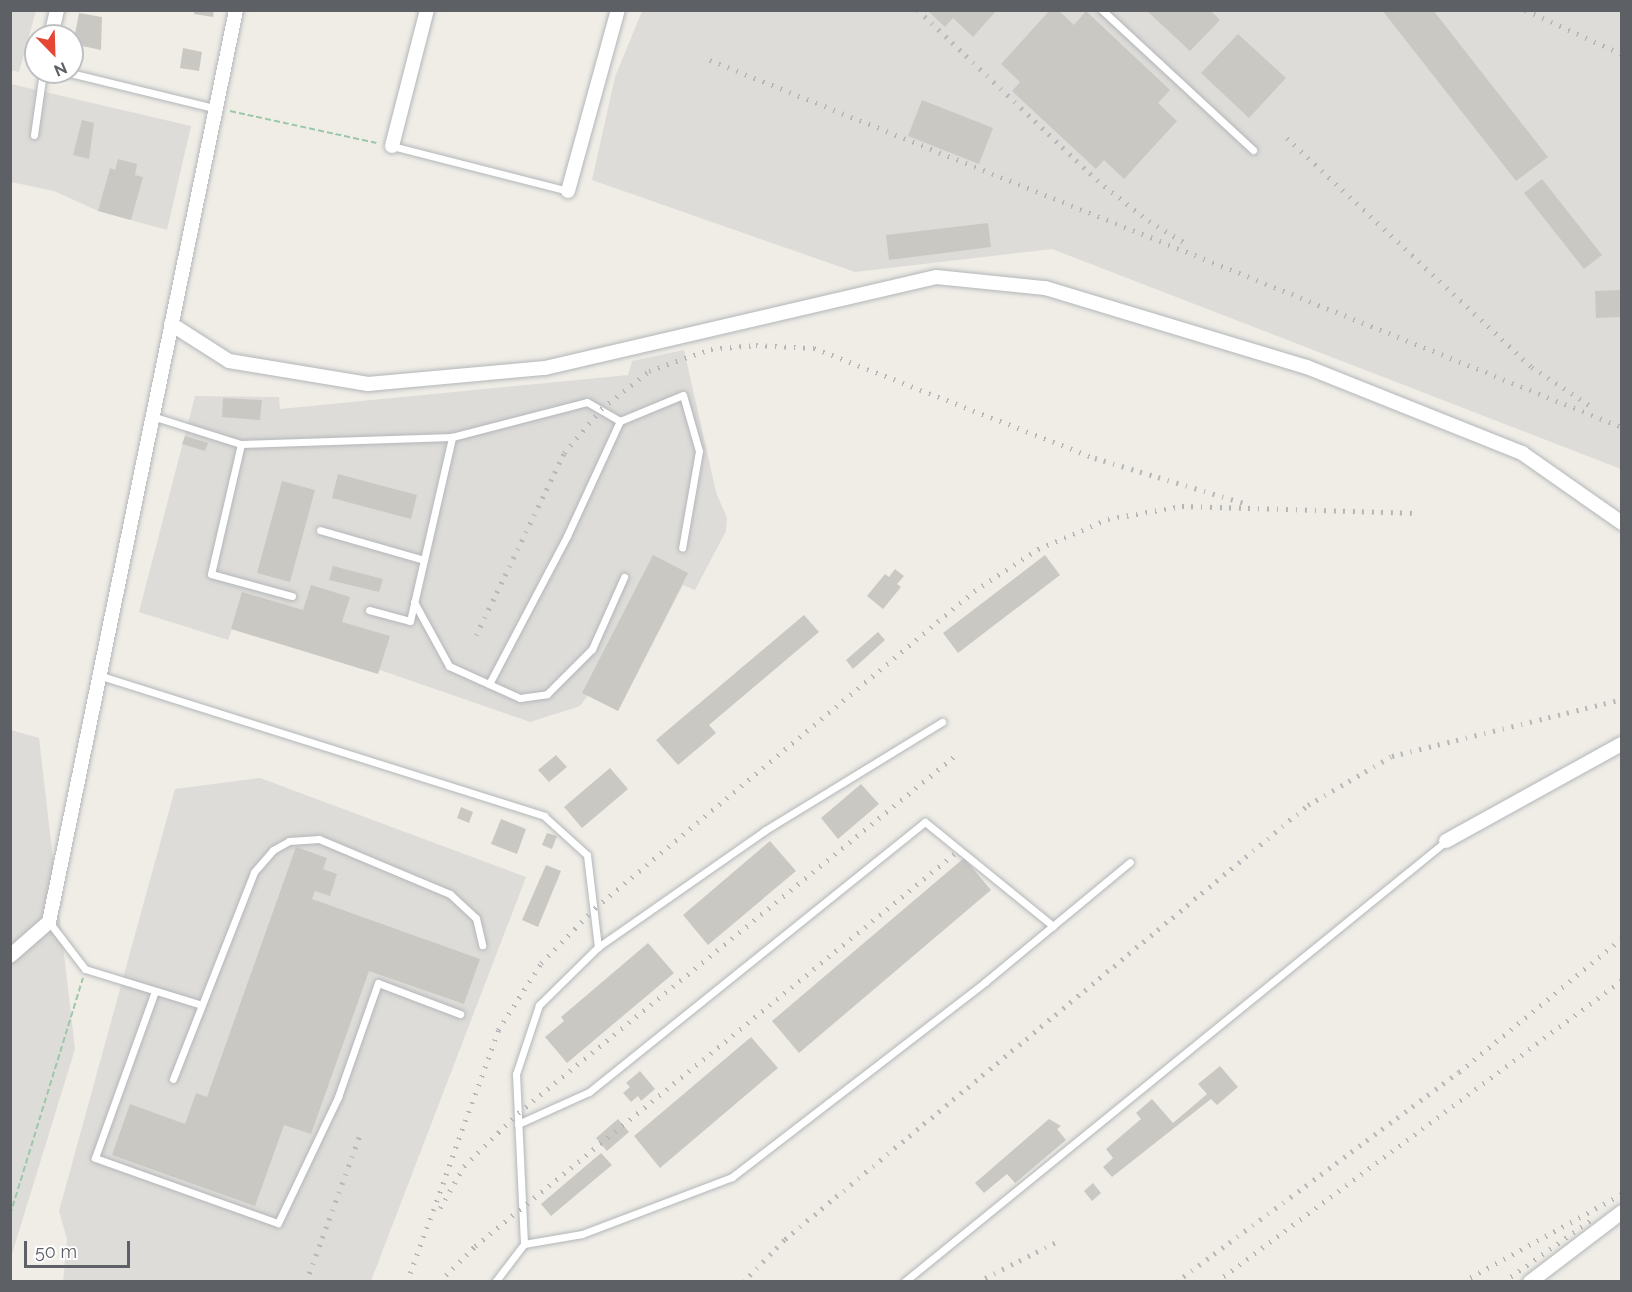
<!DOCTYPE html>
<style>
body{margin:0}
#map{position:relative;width:1632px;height:1292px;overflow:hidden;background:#efede6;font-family:Raleway,sans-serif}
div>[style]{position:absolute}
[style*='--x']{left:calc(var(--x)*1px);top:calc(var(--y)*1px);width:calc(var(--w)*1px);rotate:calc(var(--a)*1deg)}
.industrial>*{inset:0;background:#dedcd8}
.building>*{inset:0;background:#cac8c3}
.path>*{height:2px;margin-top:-1px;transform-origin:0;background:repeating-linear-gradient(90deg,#9cc7a9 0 6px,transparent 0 9px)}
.roads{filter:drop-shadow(0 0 2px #b3b6ba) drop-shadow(0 0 2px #b3b6ba)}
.service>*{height:7px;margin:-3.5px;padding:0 3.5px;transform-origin:3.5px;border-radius:3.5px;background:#fff}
.minor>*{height:14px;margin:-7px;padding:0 7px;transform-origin:7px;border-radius:7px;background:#fff}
.rail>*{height:4.5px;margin-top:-2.25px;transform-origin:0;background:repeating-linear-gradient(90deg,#b4b5b6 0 1.5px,transparent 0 9.5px)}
span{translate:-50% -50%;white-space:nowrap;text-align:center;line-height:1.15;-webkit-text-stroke:5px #fff;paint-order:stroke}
.frame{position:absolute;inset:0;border:12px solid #5d6166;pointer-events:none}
.north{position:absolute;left:24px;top:24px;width:60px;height:60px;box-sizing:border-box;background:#fff;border:2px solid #bec0c2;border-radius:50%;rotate:157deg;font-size:16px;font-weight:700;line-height:24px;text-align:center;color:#5d6166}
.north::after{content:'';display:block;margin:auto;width:21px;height:27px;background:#e64735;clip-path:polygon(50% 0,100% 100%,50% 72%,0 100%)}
.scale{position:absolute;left:24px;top:1241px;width:106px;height:27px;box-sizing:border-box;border:3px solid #5d6166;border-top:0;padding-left:8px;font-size:18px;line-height:21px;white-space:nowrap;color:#5d6166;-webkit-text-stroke:4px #fff;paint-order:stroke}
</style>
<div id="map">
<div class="industrial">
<i style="clip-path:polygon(11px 10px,36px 11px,19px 72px,11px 70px)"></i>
<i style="clip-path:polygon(642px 11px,1621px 11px,1621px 469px,1052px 249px,855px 272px,592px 180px,615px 77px)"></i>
<i style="clip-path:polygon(11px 84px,191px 126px,167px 230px,98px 211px,54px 191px,11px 182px)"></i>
<i style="clip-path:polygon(684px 350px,716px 492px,727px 518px,726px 531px,695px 590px,683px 585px,618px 711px,588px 695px,580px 706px,530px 722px,380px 670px,232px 629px,228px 640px,139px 612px,195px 396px,279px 397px,280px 409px,628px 375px,632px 361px)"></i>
<i style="clip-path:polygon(11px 730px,39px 738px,75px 1049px,11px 1257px)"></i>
<i style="clip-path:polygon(260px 778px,526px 877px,371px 1281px,63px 1281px,67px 1239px,59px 1211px,175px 789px)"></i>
</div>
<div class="building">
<i style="clip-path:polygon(195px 10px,214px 10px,213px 17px,194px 14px)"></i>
<i style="clip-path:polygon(927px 10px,997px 10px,973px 37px,953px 18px,945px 27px)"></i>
<i style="clip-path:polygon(1050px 10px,1058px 10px,1074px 25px,1086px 11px,1170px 90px,1158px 103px,1177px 121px,1124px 179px,1104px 160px,1096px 169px,1012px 91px,1020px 82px,1001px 64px)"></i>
<i style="clip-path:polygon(1146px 10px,1210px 10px,1220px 20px,1190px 51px)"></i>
<i style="clip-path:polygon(1382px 10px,1433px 10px,1548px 157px,1516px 181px)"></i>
<i style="clip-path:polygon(79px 13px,102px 17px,101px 50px,73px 44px)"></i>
<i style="clip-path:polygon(1238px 34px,1286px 78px,1249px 118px,1201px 73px)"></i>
<i style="clip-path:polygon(183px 48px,202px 52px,199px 71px,180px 68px)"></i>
<i style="clip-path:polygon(922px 100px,993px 128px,979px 164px,908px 136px)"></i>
<i style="clip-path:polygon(82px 120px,94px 123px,89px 159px,73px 155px)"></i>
<i style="clip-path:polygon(118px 159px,137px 164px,135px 175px,143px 177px,131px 220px,98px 211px,110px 168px,115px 170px)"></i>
<i style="clip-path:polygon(1542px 179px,1602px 255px,1584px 269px,1524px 193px)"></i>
<i style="clip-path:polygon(988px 223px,991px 247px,889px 260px,886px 235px)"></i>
<i style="clip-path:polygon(1622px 290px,1622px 317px,1596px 318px,1595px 291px)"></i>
<i style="clip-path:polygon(223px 398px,262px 400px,260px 420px,222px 417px)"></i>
<i style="clip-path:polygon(185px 436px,208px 443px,205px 451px,182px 444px)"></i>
<i style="clip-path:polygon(338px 474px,417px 495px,411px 519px,332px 498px)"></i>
<i style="clip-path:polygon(282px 481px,315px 490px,290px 582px,257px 573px)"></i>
<i style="clip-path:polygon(653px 555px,688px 573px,618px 711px,582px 693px)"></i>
<i style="clip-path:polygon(1045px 555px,1060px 575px,958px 653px,943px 633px)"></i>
<i style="clip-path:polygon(333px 566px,383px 579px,379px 592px,329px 580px)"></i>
<i style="clip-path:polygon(895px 569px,904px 576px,897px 584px,901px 587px,883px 609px,867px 596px,885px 574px,889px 577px)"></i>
<i style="clip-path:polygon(311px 585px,350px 597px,342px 622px,390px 636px,378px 674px,231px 629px,242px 592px,303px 610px)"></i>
<i style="clip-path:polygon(804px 615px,819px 632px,709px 725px,716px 733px,678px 765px,656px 740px)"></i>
<i style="clip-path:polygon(878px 632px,885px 640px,853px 669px,846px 660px)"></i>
<i style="clip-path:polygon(556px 755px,567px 767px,549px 782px,538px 770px)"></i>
<i style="clip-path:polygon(610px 768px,628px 789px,582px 828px,564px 807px)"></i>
<i style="clip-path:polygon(861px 784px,879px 804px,838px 839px,821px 818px)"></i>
<i style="clip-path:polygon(461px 807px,473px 812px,469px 823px,457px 818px)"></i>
<i style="clip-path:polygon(501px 819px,526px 829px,517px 854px,491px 844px)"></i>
<i style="clip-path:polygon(547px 833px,557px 836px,552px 849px,542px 845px)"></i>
<i style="clip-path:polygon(770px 841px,796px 871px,708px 945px,683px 915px)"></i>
<i style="clip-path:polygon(296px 847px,327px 858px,323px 869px,337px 874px,330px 896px,315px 891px,312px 899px,480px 959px,464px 1004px,369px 971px,311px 1134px,284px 1125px,255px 1206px,112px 1155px,130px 1104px,185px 1124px,196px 1093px,207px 1097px)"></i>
<i style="clip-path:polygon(964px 858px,991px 890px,799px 1053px,772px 1021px)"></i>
<i style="clip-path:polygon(546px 865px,561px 871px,538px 927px,522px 920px)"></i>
<i style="clip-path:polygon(648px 943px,674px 973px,567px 1063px,545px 1037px,564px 1021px,561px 1017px)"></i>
<i style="clip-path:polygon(751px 1037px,778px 1068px,660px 1168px,634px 1136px)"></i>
<i style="clip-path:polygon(1220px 1066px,1238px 1087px,1217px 1105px,1211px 1099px,1112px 1177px,1103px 1167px,1113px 1158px,1106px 1149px,1141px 1119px,1136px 1113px,1152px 1099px,1173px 1123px,1207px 1094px,1198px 1084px)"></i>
<i style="clip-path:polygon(640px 1071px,655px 1089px,641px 1101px,638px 1096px,631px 1102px,623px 1093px,630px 1087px,626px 1083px)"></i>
<i style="clip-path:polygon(618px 1119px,629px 1132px,607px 1151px,596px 1138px)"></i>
<i style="clip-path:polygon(1049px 1119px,1061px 1126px,1057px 1129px,1066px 1140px,1015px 1183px,1007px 1174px,984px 1193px,975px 1183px)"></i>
<i style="clip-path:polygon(601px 1153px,612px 1165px,551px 1216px,541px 1204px)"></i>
<i style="clip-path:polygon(1093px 1183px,1101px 1193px,1092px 1201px,1084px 1191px)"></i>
</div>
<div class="path">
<i style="--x:230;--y:111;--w:150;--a:12.3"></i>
<i style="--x:10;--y:1215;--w:248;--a:-72.9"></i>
</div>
<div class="roads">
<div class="service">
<i style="--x:1102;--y:10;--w:206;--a:42.8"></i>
<i style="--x:66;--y:72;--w:152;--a:13.7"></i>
<i style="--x:34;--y:135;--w:64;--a:-81.9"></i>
<i style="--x:392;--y:146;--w:182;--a:14.3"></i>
<i style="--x:152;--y:416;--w:93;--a:17.5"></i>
<i style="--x:241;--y:444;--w:211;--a:-1.9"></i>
<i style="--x:452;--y:437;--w:139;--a:-14.5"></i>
<i style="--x:587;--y:402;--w:38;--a:30"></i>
<i style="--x:241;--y:444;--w:133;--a:103"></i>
<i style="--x:211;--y:574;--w:84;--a:15.2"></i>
<i style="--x:320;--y:530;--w:108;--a:16.1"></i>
<i style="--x:414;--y:602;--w:73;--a:61.3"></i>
<i style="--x:449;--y:666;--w:78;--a:24.3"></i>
<i style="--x:520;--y:698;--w:27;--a:-8"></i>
<i style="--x:547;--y:694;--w:64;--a:-45"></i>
<i style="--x:592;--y:649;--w:79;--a:-66"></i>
<i style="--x:369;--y:610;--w:42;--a:15"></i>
<i style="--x:410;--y:621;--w:189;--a:-77.1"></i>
<i style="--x:101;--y:676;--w:465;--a:17.5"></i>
<i style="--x:544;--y:816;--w:58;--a:42.2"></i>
<i style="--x:587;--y:855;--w:93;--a:83.2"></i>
<i style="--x:598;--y:947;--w:83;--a:135.5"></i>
<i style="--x:539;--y:1005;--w:73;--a:108.4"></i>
<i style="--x:516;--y:1074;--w:170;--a:87.3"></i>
<i style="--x:524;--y:1244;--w:48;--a:127.3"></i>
<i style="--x:489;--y:684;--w:167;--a:-62.2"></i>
<i style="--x:567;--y:536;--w:127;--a:-65.3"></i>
<i style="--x:620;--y:421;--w:68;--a:-22.4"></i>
<i style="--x:683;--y:395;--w:58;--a:74.1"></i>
<i style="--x:699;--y:451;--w:98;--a:99.9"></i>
<i style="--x:49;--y:922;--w:59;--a:52.5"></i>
<i style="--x:85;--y:969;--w:122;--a:17.1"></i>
<i style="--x:598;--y:947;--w:203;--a:-34.9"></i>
<i style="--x:764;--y:831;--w:209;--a:-31.5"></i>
<i style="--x:155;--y:991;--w:177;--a:109.8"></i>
<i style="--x:95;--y:1158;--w:194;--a:19.6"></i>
<i style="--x:278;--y:1223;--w:140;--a:-64.5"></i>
<i style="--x:338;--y:1097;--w:121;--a:-70.7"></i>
<i style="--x:378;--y:983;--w:88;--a:20.7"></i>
<i style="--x:173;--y:1079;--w:222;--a:-68.6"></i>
<i style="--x:254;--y:872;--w:29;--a:-49"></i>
<i style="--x:273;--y:850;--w:18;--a:-29"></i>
<i style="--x:289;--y:841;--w:30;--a:-4"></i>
<i style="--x:319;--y:839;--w:142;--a:22.8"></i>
<i style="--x:450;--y:894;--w:35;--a:43"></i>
<i style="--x:476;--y:918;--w:28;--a:77"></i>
<i style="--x:518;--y:1124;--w:78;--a:-24.3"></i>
<i style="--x:589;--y:1092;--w:431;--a:-38.8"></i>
<i style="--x:925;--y:822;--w:165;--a:39.1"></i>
<i style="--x:524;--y:1244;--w:59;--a:-9.8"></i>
<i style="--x:582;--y:1234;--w:160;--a:-20.8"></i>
<i style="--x:732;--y:1177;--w:319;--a:-37.6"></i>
<i style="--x:985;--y:982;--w:188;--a:-39.6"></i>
<i style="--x:904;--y:1282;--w:699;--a:-39.13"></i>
</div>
<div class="minor">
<i style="--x:51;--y:36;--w:27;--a:-77"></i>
<i style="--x:392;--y:146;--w:140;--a:-75.6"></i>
<i style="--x:568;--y:191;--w:188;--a:-74.6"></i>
<i style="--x:171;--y:324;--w:69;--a:32.5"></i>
<i style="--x:229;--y:361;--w:141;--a:9.4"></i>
<i style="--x:368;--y:384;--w:178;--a:-5.2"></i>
<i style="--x:545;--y:368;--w:401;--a:-13.1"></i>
<i style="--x:936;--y:277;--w:110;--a:5.8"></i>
<i style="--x:1045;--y:288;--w:274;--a:16.8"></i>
<i style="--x:1307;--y:367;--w:232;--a:21.8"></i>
<i style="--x:1522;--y:453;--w:122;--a:35"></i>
<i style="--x:1446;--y:841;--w:201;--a:-28.9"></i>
<i style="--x:10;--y:956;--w:52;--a:-41.1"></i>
<i style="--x:49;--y:922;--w:931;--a:-78.41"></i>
<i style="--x:1530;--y:1282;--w:116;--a:-37.3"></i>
</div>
</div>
<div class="rail">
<i style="--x:918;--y:10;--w:247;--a:43.5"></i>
<i style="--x:1097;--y:180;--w:66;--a:38.3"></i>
<i style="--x:1149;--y:221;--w:44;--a:31.2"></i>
<i style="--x:1525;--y:10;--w:107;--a:24.4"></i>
<i style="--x:710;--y:60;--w:983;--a:21.92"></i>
<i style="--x:1287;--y:138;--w:335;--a:43.1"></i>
<i style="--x:1532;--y:367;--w:76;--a:33.7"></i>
<i style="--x:476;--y:635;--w:202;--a:-64.2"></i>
<i style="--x:564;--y:453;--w:57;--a:-49.9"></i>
<i style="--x:601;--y:409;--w:61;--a:-38.4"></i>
<i style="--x:649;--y:371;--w:66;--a:-19.5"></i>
<i style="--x:711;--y:349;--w:45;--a:-5.1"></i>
<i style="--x:756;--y:345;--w:58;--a:3"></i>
<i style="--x:814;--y:348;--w:302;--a:21.4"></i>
<i style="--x:1095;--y:458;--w:156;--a:16.8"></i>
<i style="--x:440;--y:1208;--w:48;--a:-60.3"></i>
<i style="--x:464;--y:1166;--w:76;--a:-44.5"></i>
<i style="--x:518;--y:1113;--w:566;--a:-39.26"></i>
<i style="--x:208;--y:1282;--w:5;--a:-68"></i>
<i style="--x:306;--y:1282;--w:154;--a:-69.9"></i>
<i style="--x:407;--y:1282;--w:268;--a:-70.1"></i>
<i style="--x:498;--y:1030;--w:80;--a:-57.3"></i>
<i style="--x:541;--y:963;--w:77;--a:-45.5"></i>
<i style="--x:595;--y:908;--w:494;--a:-39.9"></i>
<i style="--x:974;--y:591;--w:77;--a:-33.3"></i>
<i style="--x:1038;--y:549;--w:76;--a:-23.2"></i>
<i style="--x:1108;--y:519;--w:75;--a:-10"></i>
<i style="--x:1182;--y:506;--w:237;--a:1.7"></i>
<i style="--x:439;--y:1282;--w:51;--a:-45"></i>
<i style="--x:475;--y:1246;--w:625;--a:-39.29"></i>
<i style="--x:743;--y:1282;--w:60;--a:-45.7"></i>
<i style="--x:785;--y:1239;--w:680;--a:-39.69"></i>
<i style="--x:1308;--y:805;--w:97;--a:-30.3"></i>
<i style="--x:1392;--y:756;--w:237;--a:-13.9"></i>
<i style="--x:977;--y:1282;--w:95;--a:-26.8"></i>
<i style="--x:1176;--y:1282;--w:352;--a:-36.6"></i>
<i style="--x:1459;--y:1072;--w:211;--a:-39.4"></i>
<i style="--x:1216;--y:1282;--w:506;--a:-36.64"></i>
<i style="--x:1462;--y:1282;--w:183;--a:-28.8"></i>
<i style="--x:1503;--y:1282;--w:113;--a:-35.2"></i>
</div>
<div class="frame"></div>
<div class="north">N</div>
<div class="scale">50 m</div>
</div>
